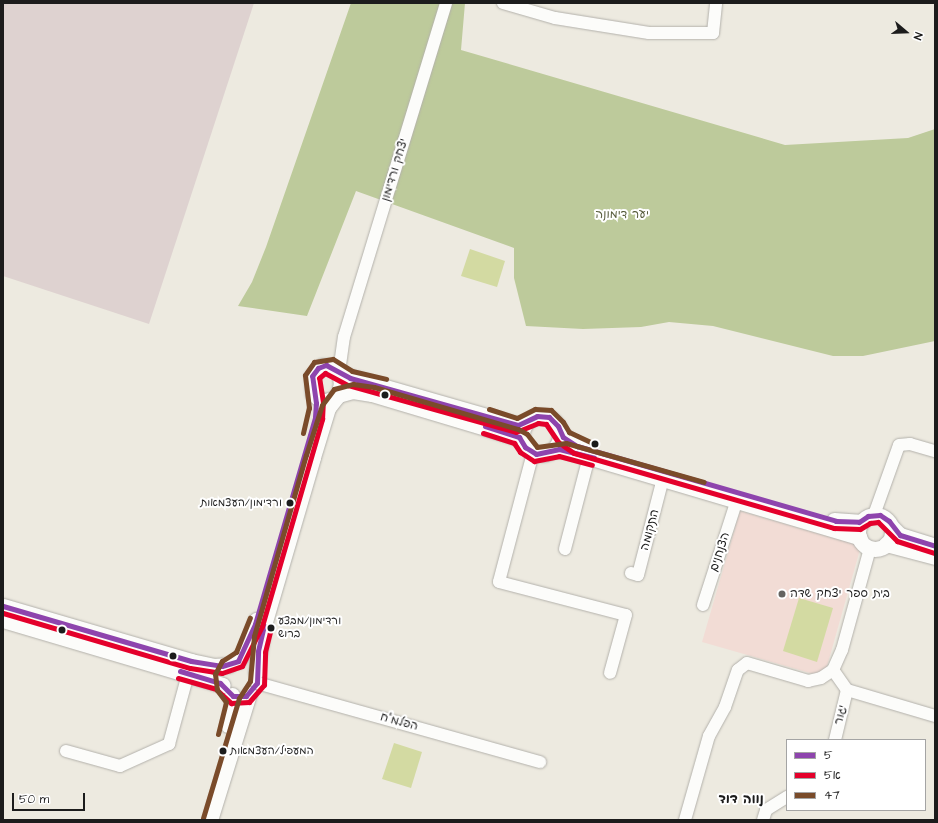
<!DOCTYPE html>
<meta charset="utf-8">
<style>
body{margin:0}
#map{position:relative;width:938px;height:823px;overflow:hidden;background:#edeae0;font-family:"Architects Daughter","Playpen Sans Hebrew",sans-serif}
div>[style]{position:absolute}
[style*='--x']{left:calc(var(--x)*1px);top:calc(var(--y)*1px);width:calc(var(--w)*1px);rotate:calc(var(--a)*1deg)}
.built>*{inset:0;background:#f2dcd5}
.industrial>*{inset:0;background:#ded2d0}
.green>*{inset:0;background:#d3daa2}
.forest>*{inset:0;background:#bdca9b}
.roads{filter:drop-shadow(0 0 1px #b3b1ab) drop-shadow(0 0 1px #b3b1ab)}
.minor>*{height:12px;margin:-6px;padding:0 6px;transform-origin:6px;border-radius:6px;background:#fcfcfa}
.tertiary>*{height:15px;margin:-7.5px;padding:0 7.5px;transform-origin:7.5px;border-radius:7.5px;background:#fcfcfa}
.tertiary>.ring{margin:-7.5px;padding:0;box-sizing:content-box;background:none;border:15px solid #fcfcfa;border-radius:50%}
.bus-1>*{height:5px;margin:-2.5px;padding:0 2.5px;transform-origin:2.5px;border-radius:2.5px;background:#8e44ad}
.bus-2>*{height:5px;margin:-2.5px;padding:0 2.5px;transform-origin:2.5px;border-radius:2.5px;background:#e4002b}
.bus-3>*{height:5px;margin:-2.5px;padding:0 2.5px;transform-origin:2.5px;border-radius:2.5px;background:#7a4b2a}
.dots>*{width:11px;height:11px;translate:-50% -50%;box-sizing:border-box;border:2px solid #fff;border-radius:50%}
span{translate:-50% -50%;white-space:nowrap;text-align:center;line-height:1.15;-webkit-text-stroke:4px #fff;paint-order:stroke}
.bus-label{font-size:11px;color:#1c1c1c}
.right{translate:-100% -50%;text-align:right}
.left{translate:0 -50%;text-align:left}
.street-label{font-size:12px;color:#1c1c1c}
.park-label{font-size:12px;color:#555a39}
.poi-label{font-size:12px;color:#1c1c1c}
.neighbourhood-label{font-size:13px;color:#1c1c1c;font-weight:700}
.frame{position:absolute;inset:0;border:4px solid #1c1c1c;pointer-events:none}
.legend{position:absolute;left:786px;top:739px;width:140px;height:72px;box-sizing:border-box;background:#fff;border:1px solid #a4a4a4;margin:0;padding:5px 7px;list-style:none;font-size:12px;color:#1c1c1c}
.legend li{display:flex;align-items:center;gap:8px;height:20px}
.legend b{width:20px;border:1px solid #a4a4a4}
.north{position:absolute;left:886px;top:12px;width:40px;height:40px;-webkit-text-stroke:3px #fff;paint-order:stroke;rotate:109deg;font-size:11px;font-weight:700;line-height:16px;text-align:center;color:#1c1c1c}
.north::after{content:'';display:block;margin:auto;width:14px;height:18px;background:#1c1c1c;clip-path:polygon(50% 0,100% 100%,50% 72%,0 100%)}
.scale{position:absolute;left:12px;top:793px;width:73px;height:18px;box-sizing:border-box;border:2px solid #1c1c1c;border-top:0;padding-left:5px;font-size:12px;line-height:14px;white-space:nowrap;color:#1c1c1c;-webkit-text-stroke:3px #fff;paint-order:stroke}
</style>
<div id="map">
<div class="built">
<i style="clip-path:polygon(740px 511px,861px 546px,824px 677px,702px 642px)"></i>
</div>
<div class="industrial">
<i style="clip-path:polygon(3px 3px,254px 3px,149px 324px,3px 276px)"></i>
</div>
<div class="green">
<i style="clip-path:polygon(470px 249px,505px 261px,497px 287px,461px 276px)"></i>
<i style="clip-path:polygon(799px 598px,833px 608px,817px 662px,783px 651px)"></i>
<i style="clip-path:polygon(394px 743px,422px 752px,411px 788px,382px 779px)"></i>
</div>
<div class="forest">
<i style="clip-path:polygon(351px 3px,465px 3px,461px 50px,785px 145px,908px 138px,935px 129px,935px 341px,863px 356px,833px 356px,713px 326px,669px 322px,641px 327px,583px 329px,526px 326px,514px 278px,514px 248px,356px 191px,307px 316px,238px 306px,252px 282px,266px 247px)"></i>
</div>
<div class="roads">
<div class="minor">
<i style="--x:503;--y:3;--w:54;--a:16.1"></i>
<i style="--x:555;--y:18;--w:95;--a:9.1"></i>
<i style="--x:649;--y:33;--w:64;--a:0"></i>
<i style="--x:713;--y:33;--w:30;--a:-84"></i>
<i style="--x:339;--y:372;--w:35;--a:-82"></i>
<i style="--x:344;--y:337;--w:349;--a:-73"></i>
<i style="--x:533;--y:453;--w:133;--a:104.8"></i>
<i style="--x:499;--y:582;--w:131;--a:14.6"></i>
<i style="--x:626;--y:615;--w:60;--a:105.4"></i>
<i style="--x:874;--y:515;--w:74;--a:-70.3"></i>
<i style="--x:899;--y:445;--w:11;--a:-5"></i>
<i style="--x:910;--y:444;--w:26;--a:16"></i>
<i style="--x:565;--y:549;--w:95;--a:-75.4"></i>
<i style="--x:631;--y:573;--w:7;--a:16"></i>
<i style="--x:638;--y:575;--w:100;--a:-75.5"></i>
<i style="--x:703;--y:605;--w:110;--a:-72.1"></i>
<i style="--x:833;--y:670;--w:22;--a:-66"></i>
<i style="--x:842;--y:650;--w:106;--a:-74.6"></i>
<i style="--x:257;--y:683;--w:294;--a:15.6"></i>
<i style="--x:835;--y:740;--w:51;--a:-76.5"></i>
<i style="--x:66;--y:751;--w:56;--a:15.5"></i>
<i style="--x:120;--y:766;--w:54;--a:-24.2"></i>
<i style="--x:169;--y:744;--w:73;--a:-74.8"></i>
<i style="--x:685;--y:820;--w:87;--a:-74.1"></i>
<i style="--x:709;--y:736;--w:33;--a:-61"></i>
<i style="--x:725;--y:707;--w:39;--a:-71"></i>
<i style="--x:738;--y:670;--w:11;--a:-38"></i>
<i style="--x:747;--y:663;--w:64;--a:16.4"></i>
<i style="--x:808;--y:681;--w:13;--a:-13"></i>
<i style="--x:821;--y:678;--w:14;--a:-34"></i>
<i style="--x:833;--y:670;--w:24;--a:55"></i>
<i style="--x:847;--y:690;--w:92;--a:16.5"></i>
<i style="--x:763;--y:820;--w:10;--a:-73"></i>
<i style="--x:766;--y:810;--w:25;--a:-32"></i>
</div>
<div class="tertiary">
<i style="--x:340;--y:374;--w:185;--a:16"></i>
<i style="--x:518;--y:425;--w:7;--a:-16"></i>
<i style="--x:338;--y:395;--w:16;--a:-15"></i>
<i style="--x:353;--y:391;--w:19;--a:9"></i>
<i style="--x:372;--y:394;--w:157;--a:16.7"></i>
<i class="ring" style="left:522px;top:416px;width:23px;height:23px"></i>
<i style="--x:560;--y:433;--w:21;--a:37"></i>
<i style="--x:577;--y:446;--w:9;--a:18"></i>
<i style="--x:553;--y:450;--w:12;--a:0"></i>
<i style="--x:565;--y:450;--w:307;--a:16.5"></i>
<i class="ring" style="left:858px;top:515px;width:19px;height:19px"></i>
<i style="--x:834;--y:520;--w:28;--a:4"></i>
<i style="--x:891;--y:526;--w:13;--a:45"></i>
<i style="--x:900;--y:535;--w:37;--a:17"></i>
<i style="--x:886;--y:544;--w:51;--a:14.9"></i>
<i style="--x:3;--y:606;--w:196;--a:16.3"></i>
<i style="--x:191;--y:661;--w:24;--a:12"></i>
<i style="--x:214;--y:666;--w:15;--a:-4"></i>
<i style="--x:3;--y:620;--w:229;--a:16.5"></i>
<i style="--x:238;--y:661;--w:15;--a:-58"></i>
<i style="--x:246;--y:648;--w:30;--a:-70"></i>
<i style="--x:256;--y:672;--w:48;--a:-80.3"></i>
<i style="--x:264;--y:625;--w:175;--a:-73.7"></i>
<i style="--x:313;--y:457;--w:51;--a:-73"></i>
<i style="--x:328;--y:408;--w:16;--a:-52"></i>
<i style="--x:338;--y:395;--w:11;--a:-75"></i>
<i style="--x:341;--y:384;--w:13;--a:-99"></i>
<i style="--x:339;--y:371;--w:9;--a:-148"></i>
<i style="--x:331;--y:366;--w:9;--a:180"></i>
<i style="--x:322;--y:366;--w:14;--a:135"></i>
<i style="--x:312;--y:376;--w:18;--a:87"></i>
<i style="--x:313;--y:394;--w:13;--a:39"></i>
<i style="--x:323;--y:402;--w:13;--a:-18"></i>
<i style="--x:228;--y:725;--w:15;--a:-74"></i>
<i style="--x:232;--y:711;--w:16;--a:-90"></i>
<i style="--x:210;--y:820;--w:132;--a:-72.8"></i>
</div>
</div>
<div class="bus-1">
<i style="--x:485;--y:426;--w:36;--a:18"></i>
<i style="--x:519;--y:437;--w:12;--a:59"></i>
<i style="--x:525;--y:447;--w:13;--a:32"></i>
<i style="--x:536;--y:454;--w:24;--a:-12"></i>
<i style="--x:559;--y:449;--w:36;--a:14"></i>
<i style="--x:3;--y:606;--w:196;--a:16.3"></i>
<i style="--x:191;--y:661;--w:31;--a:9"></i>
<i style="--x:222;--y:666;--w:17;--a:-17"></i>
<i style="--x:238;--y:661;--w:41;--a:-65.3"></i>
<i style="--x:255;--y:624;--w:216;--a:-73.8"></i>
<i style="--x:315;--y:417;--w:14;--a:-86"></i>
<i style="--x:316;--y:403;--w:27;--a:-98"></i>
<i style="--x:312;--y:376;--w:10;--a:-53"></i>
<i style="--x:318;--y:368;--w:9;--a:-21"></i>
<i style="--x:326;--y:365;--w:27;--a:28"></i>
<i style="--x:350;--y:378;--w:174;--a:15.6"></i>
<i style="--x:518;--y:425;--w:21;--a:-25"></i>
<i style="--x:537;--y:416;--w:12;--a:5"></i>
<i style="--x:549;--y:417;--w:13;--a:45"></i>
<i style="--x:558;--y:426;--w:12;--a:66"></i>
<i style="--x:563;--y:437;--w:17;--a:33"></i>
<i style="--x:577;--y:446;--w:270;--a:16.1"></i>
<i style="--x:836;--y:521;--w:23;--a:2"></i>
<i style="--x:859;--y:522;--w:11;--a:-34"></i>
<i style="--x:868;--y:516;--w:12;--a:-5"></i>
<i style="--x:880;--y:515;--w:11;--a:34"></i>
<i style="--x:889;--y:521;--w:18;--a:52"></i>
<i style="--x:900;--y:535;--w:37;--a:17"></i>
<i style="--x:180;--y:671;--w:42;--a:16.7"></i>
<i style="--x:220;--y:683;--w:18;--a:45"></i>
<i style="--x:233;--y:696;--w:13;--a:0"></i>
<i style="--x:246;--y:696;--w:17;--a:-50"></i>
<i style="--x:257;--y:683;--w:32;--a:-88"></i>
<i style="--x:258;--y:651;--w:26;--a:-77"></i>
</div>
<div class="bus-2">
<i style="--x:483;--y:433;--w:33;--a:18"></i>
<i style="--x:514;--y:443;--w:11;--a:56"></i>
<i style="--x:520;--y:452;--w:17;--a:33"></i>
<i style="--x:534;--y:461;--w:25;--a:-11"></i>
<i style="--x:559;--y:456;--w:34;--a:15"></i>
<i style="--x:3;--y:613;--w:195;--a:16.4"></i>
<i style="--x:190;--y:668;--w:32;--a:9"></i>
<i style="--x:222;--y:673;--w:21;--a:-19"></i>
<i style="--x:242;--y:666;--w:45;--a:-63.4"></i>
<i style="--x:262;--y:626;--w:216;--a:-73.8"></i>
<i style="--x:322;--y:419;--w:17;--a:-87"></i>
<i style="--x:323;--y:402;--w:24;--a:-99"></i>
<i style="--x:319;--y:378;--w:8;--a:-40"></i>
<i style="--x:325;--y:373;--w:26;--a:28"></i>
<i style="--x:348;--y:385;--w:174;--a:15.6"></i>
<i style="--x:516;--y:432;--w:24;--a:-22"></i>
<i style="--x:538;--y:423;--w:8;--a:7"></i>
<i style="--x:546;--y:424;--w:22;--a:56"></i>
<i style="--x:558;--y:442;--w:19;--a:35"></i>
<i style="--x:574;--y:453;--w:271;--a:16.1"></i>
<i style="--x:834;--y:528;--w:26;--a:2"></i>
<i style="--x:860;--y:529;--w:12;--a:-31"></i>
<i style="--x:870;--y:523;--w:8;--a:-7"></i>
<i style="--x:878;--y:522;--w:27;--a:45"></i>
<i style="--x:897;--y:541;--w:38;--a:18"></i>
<i style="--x:178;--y:678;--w:40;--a:16"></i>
<i style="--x:216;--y:689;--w:21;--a:43"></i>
<i style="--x:231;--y:703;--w:18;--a:-3"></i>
<i style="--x:249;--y:702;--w:23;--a:-49"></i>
<i style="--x:264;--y:685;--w:33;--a:-88"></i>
<i style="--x:265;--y:652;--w:25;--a:-76"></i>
</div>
<div class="bus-3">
<i style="--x:489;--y:409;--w:29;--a:18"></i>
<i style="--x:517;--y:418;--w:20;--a:-27"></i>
<i style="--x:535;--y:409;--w:16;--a:4"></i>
<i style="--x:551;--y:410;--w:17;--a:45"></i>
<i style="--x:563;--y:422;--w:12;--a:59"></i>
<i style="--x:569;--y:432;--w:29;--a:25"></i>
<i style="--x:303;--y:433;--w:26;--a:-77"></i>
<i style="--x:309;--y:408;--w:33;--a:-97"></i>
<i style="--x:305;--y:375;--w:16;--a:-55"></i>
<i style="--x:314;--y:362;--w:19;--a:-9"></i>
<i style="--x:333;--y:359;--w:22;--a:32"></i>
<i style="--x:352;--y:371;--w:35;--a:13"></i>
<i style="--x:218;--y:734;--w:33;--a:-76"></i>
<i style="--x:226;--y:702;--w:15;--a:-127"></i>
<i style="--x:217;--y:690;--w:16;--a:-97"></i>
<i style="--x:215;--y:674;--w:15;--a:-62"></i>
<i style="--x:222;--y:661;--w:17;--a:-33"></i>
<i style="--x:236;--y:652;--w:37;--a:-68"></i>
<i style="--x:203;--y:818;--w:125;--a:-73.3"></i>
<i style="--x:239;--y:698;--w:20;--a:-57"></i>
<i style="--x:250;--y:681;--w:45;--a:-84.9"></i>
<i style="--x:254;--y:636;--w:188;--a:-74"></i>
<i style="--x:306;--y:455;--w:52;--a:-72.3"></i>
<i style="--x:322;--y:405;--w:20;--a:-53"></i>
<i style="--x:334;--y:389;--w:20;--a:-15"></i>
<i style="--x:353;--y:384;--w:21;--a:8"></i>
<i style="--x:374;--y:387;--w:150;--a:16.3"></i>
<i style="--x:518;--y:429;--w:10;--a:29"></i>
<i style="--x:527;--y:434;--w:16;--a:52"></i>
<i style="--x:537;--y:447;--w:29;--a:-8"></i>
<i style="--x:566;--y:443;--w:143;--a:15.8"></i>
</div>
<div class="dots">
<i style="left:385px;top:395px;background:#1c1c1c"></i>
<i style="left:595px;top:444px;background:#1c1c1c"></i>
<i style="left:290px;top:503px;background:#1c1c1c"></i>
<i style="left:782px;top:594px;background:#656461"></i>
<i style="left:271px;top:628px;background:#1c1c1c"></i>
<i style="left:62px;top:630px;background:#1c1c1c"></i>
<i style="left:173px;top:656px;background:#1c1c1c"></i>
<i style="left:223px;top:751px;background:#1c1c1c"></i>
</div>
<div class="bus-label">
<span class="right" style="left:282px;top:503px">ורדימון/העצמאות</span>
<span class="left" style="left:278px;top:628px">ורדימון/מבצע<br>ברוש</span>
<span class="left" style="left:230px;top:751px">המעפיל/העצמאות</span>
</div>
<div class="street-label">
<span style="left:395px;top:170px;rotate:-73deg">יצחק ורדימון</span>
<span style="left:650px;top:530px;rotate:-75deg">התקומה</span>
<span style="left:720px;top:552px;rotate:-72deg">הצנחנים</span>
<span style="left:841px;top:715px;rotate:-76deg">יגור</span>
<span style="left:399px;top:722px;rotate:15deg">הפלמ"ח</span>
</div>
<div class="park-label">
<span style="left:622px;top:215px">יער דימונה</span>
</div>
<div class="poi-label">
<span class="left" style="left:790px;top:594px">בית ספר יצחק שדה</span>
</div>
<div class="neighbourhood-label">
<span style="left:741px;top:799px">נווה דוד</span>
</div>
<div class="frame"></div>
<ul class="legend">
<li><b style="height:5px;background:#8e44ad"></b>5</li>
<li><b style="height:5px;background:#e4002b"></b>5א</li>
<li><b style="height:5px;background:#7a4b2a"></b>47</li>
</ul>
<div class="north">N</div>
<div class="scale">50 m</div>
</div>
